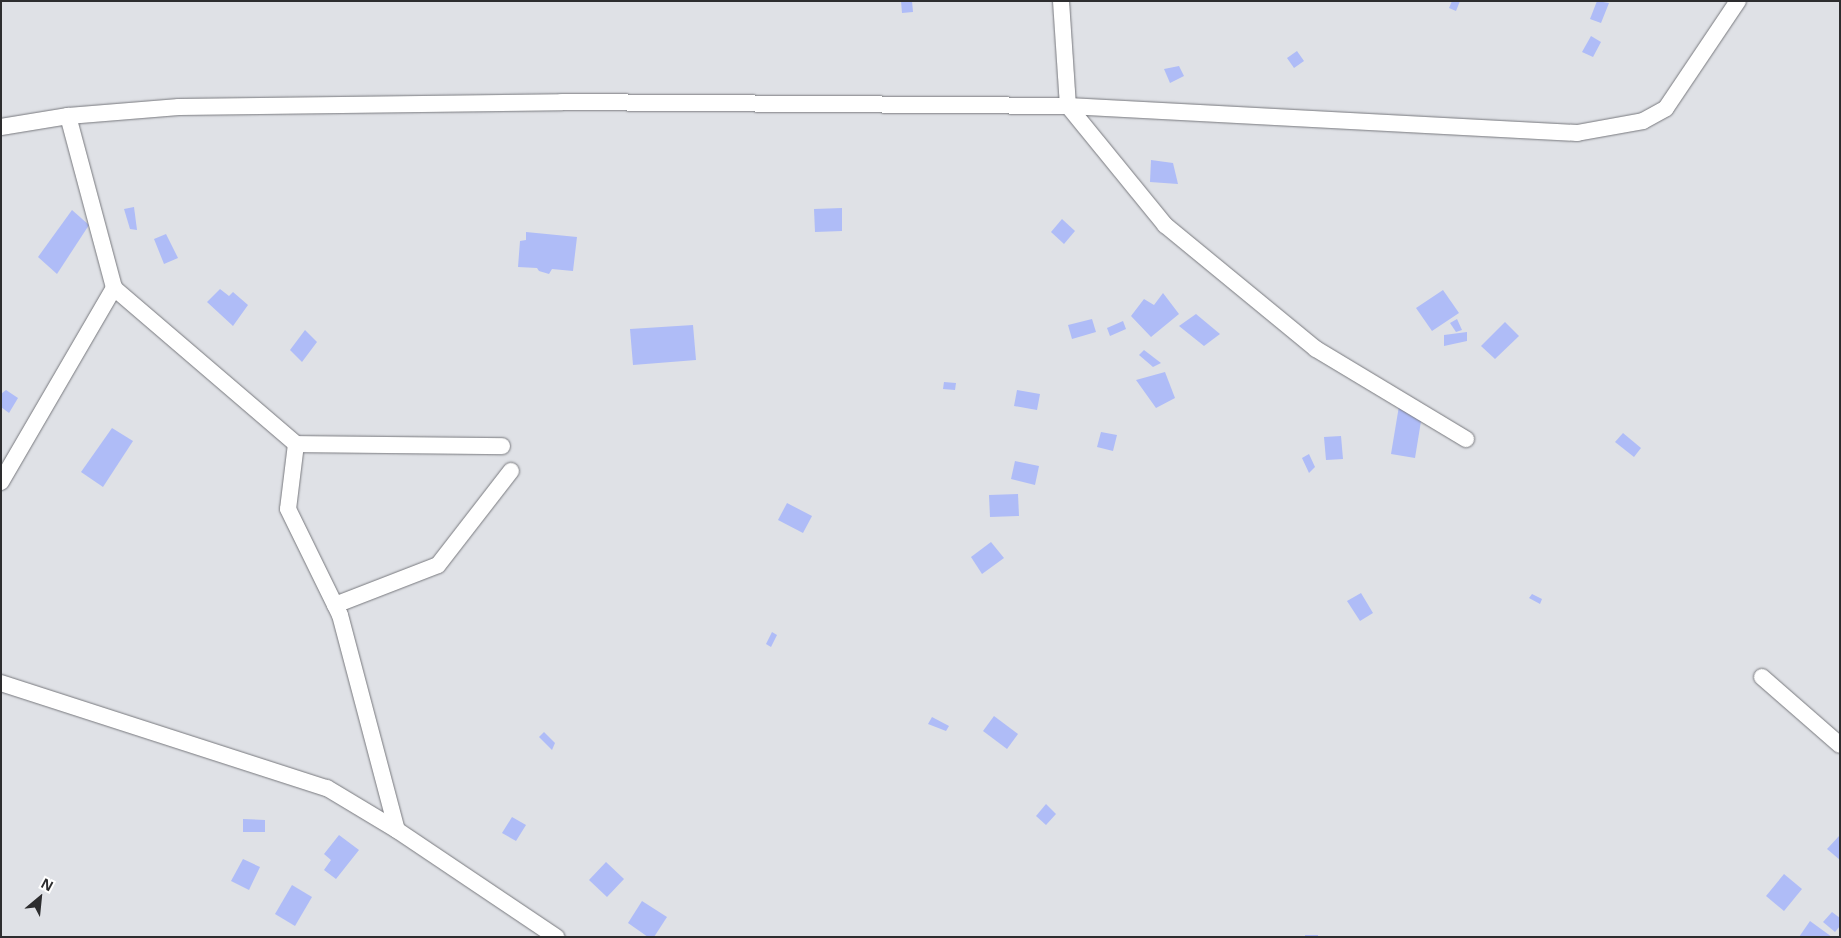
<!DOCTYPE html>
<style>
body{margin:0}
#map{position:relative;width:1841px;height:938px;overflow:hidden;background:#dfe1e6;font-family:"Noto Sans",sans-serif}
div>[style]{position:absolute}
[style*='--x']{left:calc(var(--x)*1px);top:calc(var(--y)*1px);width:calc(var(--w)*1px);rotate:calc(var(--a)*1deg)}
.building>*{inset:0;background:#afbcf7}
.roads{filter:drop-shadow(0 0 1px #77787d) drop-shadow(0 0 1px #77787d)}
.minor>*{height:16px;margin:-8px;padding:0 8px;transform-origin:8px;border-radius:8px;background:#fff}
span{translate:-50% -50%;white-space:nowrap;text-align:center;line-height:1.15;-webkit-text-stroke:4px #fff;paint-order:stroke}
.frame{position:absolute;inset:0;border:2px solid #2d2d2f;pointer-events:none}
.north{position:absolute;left:15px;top:873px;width:50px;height:50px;-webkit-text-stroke:4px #fff;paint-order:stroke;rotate:28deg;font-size:14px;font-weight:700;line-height:20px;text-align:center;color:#2d2d2f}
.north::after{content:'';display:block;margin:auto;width:18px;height:22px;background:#2d2d2f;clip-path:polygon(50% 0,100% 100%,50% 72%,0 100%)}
</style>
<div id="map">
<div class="building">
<i style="clip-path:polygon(901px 1px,912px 1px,913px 12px,902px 13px)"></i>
<i style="clip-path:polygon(1452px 1px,1460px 1px,1456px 11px,1449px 8px)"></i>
<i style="clip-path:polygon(1597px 1px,1609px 3px,1601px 23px,1590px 19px)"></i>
<i style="clip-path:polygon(1591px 36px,1601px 42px,1593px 57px,1582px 52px)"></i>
<i style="clip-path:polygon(1297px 51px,1304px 61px,1294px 68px,1287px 58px)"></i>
<i style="clip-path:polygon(1179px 66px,1184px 76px,1170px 83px,1164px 69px)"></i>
<i style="clip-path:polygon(1151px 160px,1173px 163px,1178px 184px,1150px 182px)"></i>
<i style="clip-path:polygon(134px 207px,137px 230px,130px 229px,124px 209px)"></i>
<i style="clip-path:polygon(842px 208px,842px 231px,815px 232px,814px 209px)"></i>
<i style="clip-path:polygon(72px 210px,89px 225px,57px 274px,38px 257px)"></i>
<i style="clip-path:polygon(1062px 219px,1075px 231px,1064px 244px,1051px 232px)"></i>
<i style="clip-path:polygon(526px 232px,577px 237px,573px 271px,552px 269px,549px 274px,539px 271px,537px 268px,518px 267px,520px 241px,526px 240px)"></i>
<i style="clip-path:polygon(166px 234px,178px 258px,164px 264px,154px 239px)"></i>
<i style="clip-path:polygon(220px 289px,229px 296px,233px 292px,248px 305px,233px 326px,207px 302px)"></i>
<i style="clip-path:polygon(1443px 290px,1459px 313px,1432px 331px,1416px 308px)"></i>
<i style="clip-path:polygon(1163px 293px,1179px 314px,1151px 337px,1131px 316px,1144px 299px,1154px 305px)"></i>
<i style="clip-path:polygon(1196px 314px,1220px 334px,1204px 346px,1179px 326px)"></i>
<i style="clip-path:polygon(1092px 319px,1096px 332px,1072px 339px,1068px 325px)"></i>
<i style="clip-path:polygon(1457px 319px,1462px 330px,1456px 332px,1450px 323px)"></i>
<i style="clip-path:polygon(1123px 321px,1126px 329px,1110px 336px,1107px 328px)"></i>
<i style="clip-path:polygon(1505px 322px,1519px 336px,1495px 359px,1481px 346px)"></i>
<i style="clip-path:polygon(693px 325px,696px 360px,633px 365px,630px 329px)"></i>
<i style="clip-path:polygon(305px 330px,317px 342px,302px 362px,290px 350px)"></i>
<i style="clip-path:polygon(1467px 332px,1467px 341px,1444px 346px,1444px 335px)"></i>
<i style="clip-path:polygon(1144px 350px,1161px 363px,1153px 367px,1139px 355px)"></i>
<i style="clip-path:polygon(1165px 372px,1175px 398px,1156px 408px,1136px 380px)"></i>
<i style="clip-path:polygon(944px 382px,956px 383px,955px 390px,943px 389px)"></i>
<i style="clip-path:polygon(6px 390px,18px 398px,9px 413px,1px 407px,1px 394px)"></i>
<i style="clip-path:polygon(1017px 390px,1040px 394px,1037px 410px,1014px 406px)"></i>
<i style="clip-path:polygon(1399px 406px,1422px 415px,1415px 458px,1391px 454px)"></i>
<i style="clip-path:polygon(112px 428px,133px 441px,103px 487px,81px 472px)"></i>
<i style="clip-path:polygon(1101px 432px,1117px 435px,1113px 451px,1097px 447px)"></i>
<i style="clip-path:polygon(1623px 433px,1641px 448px,1634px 457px,1615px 442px)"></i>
<i style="clip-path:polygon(1341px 436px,1343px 459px,1326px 460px,1324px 437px)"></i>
<i style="clip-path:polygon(1309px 454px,1315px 467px,1309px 473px,1302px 458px)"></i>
<i style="clip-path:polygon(1015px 461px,1039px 466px,1035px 485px,1011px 479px)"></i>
<i style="clip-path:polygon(1018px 494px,1019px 516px,990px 517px,989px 495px)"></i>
<i style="clip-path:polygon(787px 503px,812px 516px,803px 533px,778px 520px)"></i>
<i style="clip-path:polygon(991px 542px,1004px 558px,982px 574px,971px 557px)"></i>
<i style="clip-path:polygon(1361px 593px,1373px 613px,1360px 621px,1347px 601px)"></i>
<i style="clip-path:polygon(1532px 594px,1542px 599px,1540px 604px,1529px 598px)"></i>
<i style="clip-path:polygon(772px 632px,777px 635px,771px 647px,766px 644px)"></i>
<i style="clip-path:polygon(994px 716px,1018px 734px,1007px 749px,983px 731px)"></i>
<i style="clip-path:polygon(932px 717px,949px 726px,946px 731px,928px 724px)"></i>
<i style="clip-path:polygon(544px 732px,555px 743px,552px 750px,539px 737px)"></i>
<i style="clip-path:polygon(1046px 804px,1056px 814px,1046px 825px,1036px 816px)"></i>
<i style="clip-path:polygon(512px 817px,526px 825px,516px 841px,502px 833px)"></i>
<i style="clip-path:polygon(243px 819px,265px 820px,265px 832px,243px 832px)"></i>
<i style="clip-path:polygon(339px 835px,359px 850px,336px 879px,324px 870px,331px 860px,324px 854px)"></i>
<i style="clip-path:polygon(1840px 835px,1840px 860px,1827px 849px)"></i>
<i style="clip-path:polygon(243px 859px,260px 867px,249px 890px,231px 881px)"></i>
<i style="clip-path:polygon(606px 862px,624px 879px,607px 897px,589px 880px)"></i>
<i style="clip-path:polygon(1784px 874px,1802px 889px,1784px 911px,1766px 896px)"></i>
<i style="clip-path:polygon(292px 885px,312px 897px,295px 926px,275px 914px)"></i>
<i style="clip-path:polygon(642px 901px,667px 917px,654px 937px,648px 937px,628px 923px)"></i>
<i style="clip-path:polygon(1832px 912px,1840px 918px,1840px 926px,1835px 932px,1823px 922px)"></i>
<i style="clip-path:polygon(1810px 921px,1832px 937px,1799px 937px)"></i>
<i style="clip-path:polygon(1305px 935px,1318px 935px,1318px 937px,1305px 937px)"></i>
</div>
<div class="roads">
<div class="minor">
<i style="--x:1061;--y:1;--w:105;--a:86.2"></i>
<i style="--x:1068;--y:106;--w:154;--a:50.8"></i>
<i style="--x:1165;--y:225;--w:195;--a:39.4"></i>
<i style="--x:1316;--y:349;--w:175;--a:31"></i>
<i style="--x:68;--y:116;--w:178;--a:75"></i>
<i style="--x:114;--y:288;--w:240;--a:40.6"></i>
<i style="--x:296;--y:444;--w:206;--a:0.6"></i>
<i style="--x:1;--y:127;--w:68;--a:-9.3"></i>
<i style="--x:68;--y:116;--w:111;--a:-4.6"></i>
<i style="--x:179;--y:107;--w:383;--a:-0.7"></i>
<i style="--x:562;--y:102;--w:506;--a:0.45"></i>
<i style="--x:1068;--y:106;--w:510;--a:3.04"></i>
<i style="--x:1577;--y:133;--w:67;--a:-10.3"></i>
<i style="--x:1643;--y:121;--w:26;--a:-29"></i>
<i style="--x:1666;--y:108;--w:129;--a:-56.1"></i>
<i style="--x:296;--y:444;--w:65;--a:97"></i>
<i style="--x:288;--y:509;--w:118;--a:63.9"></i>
<i style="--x:340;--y:615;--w:222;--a:75.2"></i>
<i style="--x:1;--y:482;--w:225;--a:-59.8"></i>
<i style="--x:335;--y:605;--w:110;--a:-21.2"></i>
<i style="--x:438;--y:565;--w:119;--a:-52.2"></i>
<i style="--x:1762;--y:677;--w:103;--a:41.1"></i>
<i style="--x:1;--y:683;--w:342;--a:17.9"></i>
<i style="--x:327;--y:788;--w:82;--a:31"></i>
<i style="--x:397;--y:830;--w:192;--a:33.9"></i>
</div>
</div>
<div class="frame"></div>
<div class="north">N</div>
</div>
